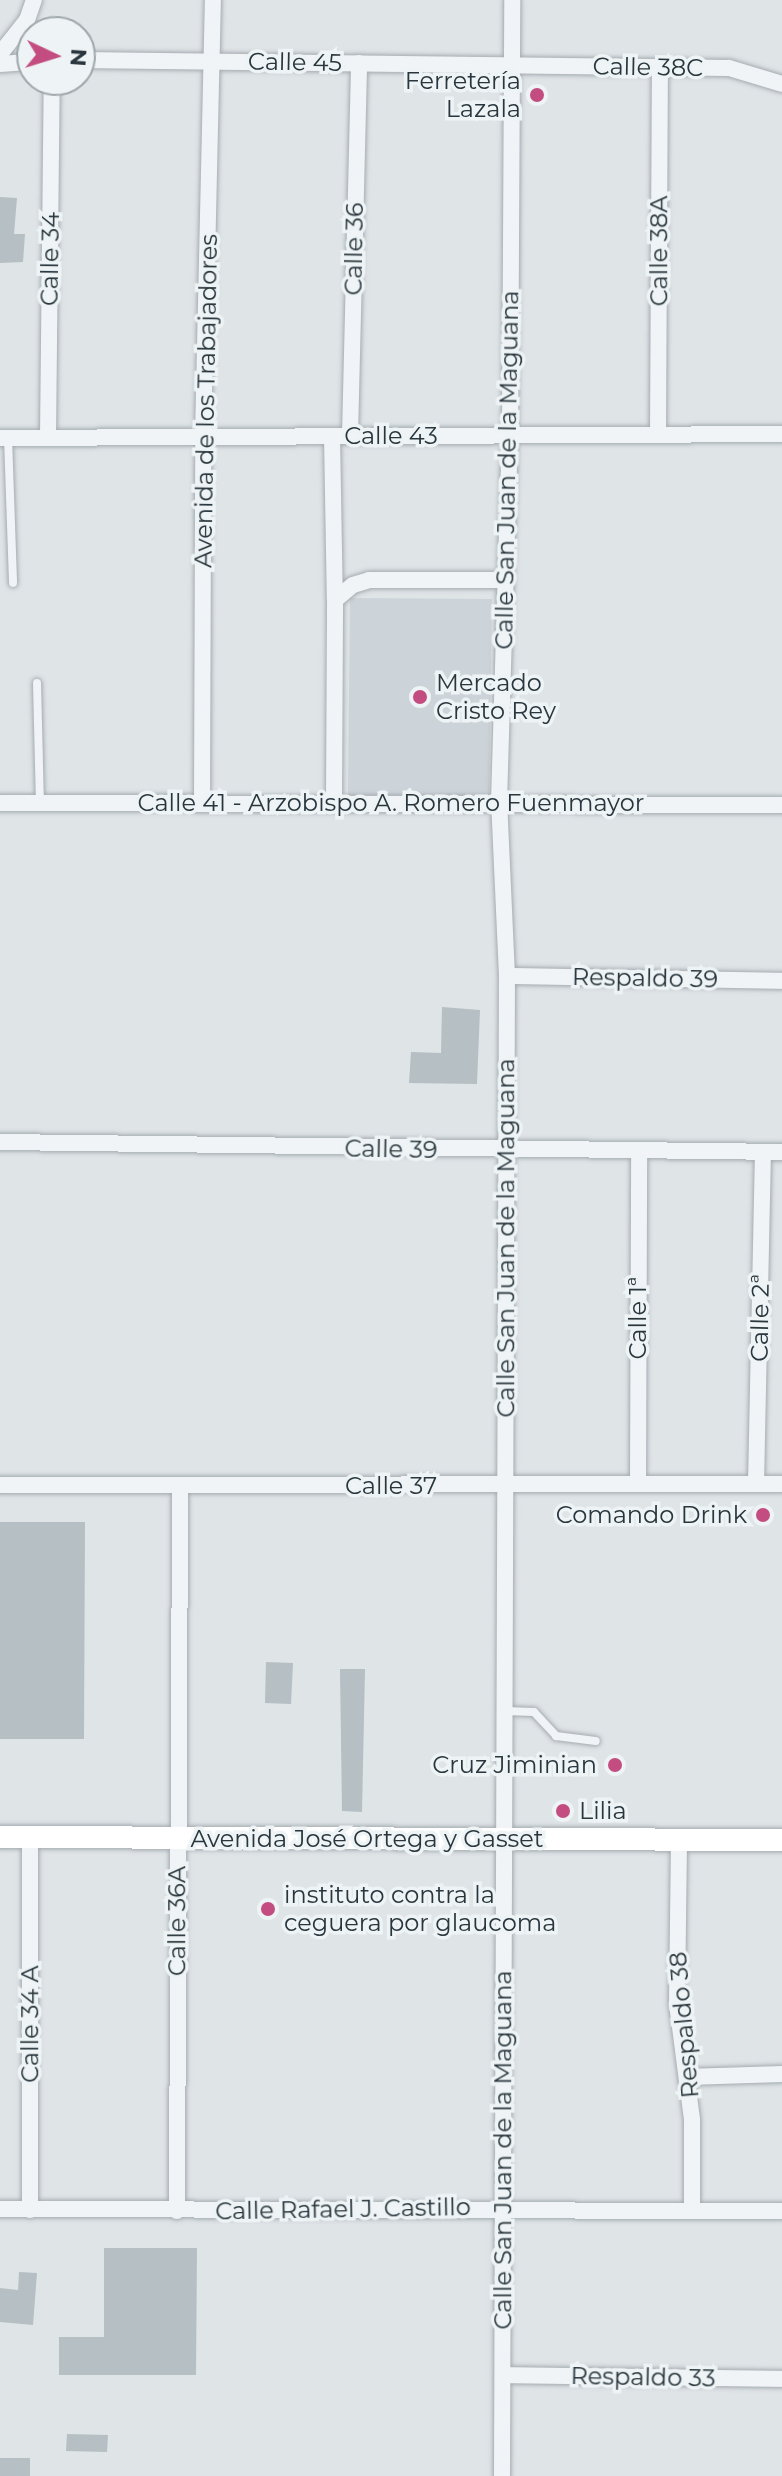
<!DOCTYPE html>
<meta charset="utf-8">
<style>
body{margin:0}
#map{position:relative;width:782px;height:2476px;overflow:hidden;background:#dfe4e7;font-family:Montserrat,sans-serif}
div>[style]{position:absolute}
[style*='--x']{left:calc(var(--x)*1px);top:calc(var(--y)*1px);width:calc(var(--w)*1px);rotate:calc(var(--a)*1deg)}
.built>*{inset:0;background:#cdd4d9}
.building>*{inset:0;background:#b6bfc3}
.roads{filter:drop-shadow(0 0 2px #a5acb1) drop-shadow(0 0 2px #a5acb1)}
.lane>*{height:8px;margin:-4px;padding:0 4px;transform-origin:4px;border-radius:4px;background:#f1f4f6}
.street>*{height:16px;margin:-8px;padding:0 8px;transform-origin:8px;border-radius:8px;background:#f1f4f6}
.secondary>*{height:22px;margin:-11px;padding:0 11px;transform-origin:11px;border-radius:11px;background:#fff}
.dots>*{width:22px;height:22px;translate:-50% -50%;box-sizing:border-box;border:4px solid #eef3f5;border-radius:50%}
span{translate:-50% -50%;white-space:nowrap;text-align:center;line-height:1.15;-webkit-text-stroke:7px #eef3f5;paint-order:stroke}
.street-label{font-size:24px;color:#29363d}
.poi-label{font-size:24px;color:#29363d}
.right{translate:-100% -50%;text-align:right}
.left{translate:0 -50%;text-align:left}
.north{position:absolute;left:16px;top:16px;width:80px;height:80px;box-sizing:border-box;background:#eef3f5;border:2px solid #9fa7ab;border-radius:50%;rotate:94deg;font-size:22px;font-weight:700;line-height:32px;text-align:center;color:#29363d}
.north::after{content:'';display:block;margin:auto;width:28px;height:36px;background:#c34d80;clip-path:polygon(50% 0,100% 100%,50% 72%,0 100%)}
</style>
<div id="map">
<div class="built">
<i style="clip-path:polygon(350px 598px,492px 599px,489px 796px,348px 795px)"></i>
</div>
<div class="building">
<i style="clip-path:polygon(0 197px,17px 198px,14px 234px,25px 234px,23px 262px,0 263px)"></i>
<i style="clip-path:polygon(442px 1007px,480px 1010px,477px 1084px,409px 1083px,411px 1052px,441px 1053px)"></i>
<i style="clip-path:polygon(0 1522px,85px 1522px,84px 1739px,0 1739px)"></i>
<i style="clip-path:polygon(266px 1662px,293px 1663px,291px 1704px,265px 1703px)"></i>
<i style="clip-path:polygon(340px 1669px,365px 1669px,362px 1812px,342px 1811px)"></i>
<i style="clip-path:polygon(104px 2248px,197px 2248px,196px 2375px,59px 2375px,59px 2337px,104px 2337px)"></i>
<i style="clip-path:polygon(19px 2272px,37px 2273px,33px 2325px,0 2322px,0 2288px,18px 2290px)"></i>
<i style="clip-path:polygon(67px 2434px,108px 2435px,107px 2452px,66px 2451px)"></i>
<i style="clip-path:polygon(0 2458px,30px 2458px,30px 2476px,0 2476px)"></i>
</div>
<div class="roads">
<div class="lane">
<i style="--x:8;--y:438;--w:145;--a:88"></i>
<i style="--x:37;--y:683;--w:120;--a:88.6"></i>
<i style="--x:505;--y:1711;--w:29;--a:2"></i>
<i style="--x:534;--y:1712;--w:33;--a:47"></i>
<i style="--x:556;--y:1736;--w:40;--a:7.1"></i>
</div>
<div class="street">
<i style="--x:0;--y:54;--w:43;--a:-51.5"></i>
<i style="--x:27;--y:20;--w:21;--a:-71"></i>
<i style="--x:80;--y:60;--w:649;--a:0.71"></i>
<i style="--x:729;--y:68;--w:55;--a:16.8"></i>
<i style="--x:0;--y:64;--w:32;--a:-4"></i>
<i style="--x:658;--y:435;--w:368;--a:-89.7"></i>
<i style="--x:332;--y:436;--w:164;--a:89"></i>
<i style="--x:350;--y:436;--w:373;--a:-88.6"></i>
<i style="--x:48;--y:437;--w:357;--a:-89.4"></i>
<i style="--x:0;--y:438;--w:782;--a:-0.29"></i>
<i style="--x:334;--y:802;--w:202;--a:-89.7"></i>
<i style="--x:335;--y:600;--w:23;--a:-40"></i>
<i style="--x:353;--y:585;--w:17;--a:-17"></i>
<i style="--x:369;--y:580;--w:137;--a:0"></i>
<i style="--x:0;--y:803;--w:782;--a:0.15"></i>
<i style="--x:202;--y:803;--w:367;--a:-89.8"></i>
<i style="--x:203;--y:436;--w:436;--a:-88.7"></i>
<i style="--x:507;--y:976;--w:275;--a:1"></i>
<i style="--x:0;--y:1142;--w:782;--a:0.73"></i>
<i style="--x:638;--y:1484;--w:333;--a:-89.8"></i>
<i style="--x:756;--y:1484;--w:332;--a:-88.8"></i>
<i style="--x:0;--y:1485;--w:782;--a:-0.07"></i>
<i style="--x:679;--y:1840;--w:164;--a:90.7"></i>
<i style="--x:677;--y:2004;--w:117;--a:82.6"></i>
<i style="--x:692;--y:2120;--w:91;--a:90"></i>
<i style="--x:687;--y:2077;--w:95;--a:-1.8"></i>
<i style="--x:0;--y:2209;--w:782;--a:0.15"></i>
<i style="--x:30;--y:2210;--w:373;--a:-90"></i>
<i style="--x:177;--y:2211;--w:725;--a:-89.76"></i>
<i style="--x:503;--y:2375;--w:279;--a:0.8"></i>
<i style="--x:502;--y:2476;--w:1500;--a:-89.81"></i>
<i style="--x:507;--y:976;--w:174;--a:-92.6"></i>
<i style="--x:499;--y:802;--w:367;--a:-88.3"></i>
<i style="--x:510;--y:435;--w:435;--a:-89.7"></i>
</div>
<div class="secondary">
<i style="--x:0;--y:1837;--w:782;--a:0.22"></i>
</div>
</div>
<div class="dots">
<i style="left:537px;top:95px;background:#c34d80"></i>
<i style="left:420px;top:697px;background:#c34d80"></i>
<i style="left:763px;top:1515px;background:#c34d80"></i>
<i style="left:615px;top:1765px;background:#c34d80"></i>
<i style="left:563px;top:1811px;background:#c34d80"></i>
<i style="left:268px;top:1909px;background:#c34d80"></i>
</div>
<div class="street-label">
<span style="left:295px;top:62px;rotate:1deg">Calle 45</span>
<span style="left:648px;top:67px;rotate:1deg">Calle 38C</span>
<span style="left:354px;top:249px;rotate:-89deg">Calle 36</span>
<span style="left:659px;top:251px;rotate:-90deg">Calle 38A</span>
<span style="left:50px;top:259px;rotate:-89deg">Calle 34</span>
<span style="left:206px;top:401px;rotate:-89deg">Avenida de los Trabajadores</span>
<span style="left:391px;top:436px">Calle 43</span>
<span style="left:507px;top:470px;rotate:-89deg">Calle San Juan de la Maguana</span>
<span style="left:391px;top:803px">Calle 41 - Arzobispo A. Romero Fuenmayor</span>
<span style="left:645px;top:978px;rotate:1deg">Respaldo 39</span>
<span style="left:391px;top:1149px;rotate:1deg">Calle 39</span>
<span style="left:506px;top:1238px;rotate:-90deg">Calle San Juan de la Maguana</span>
<span style="left:638px;top:1318px;rotate:-90deg">Calle 1ª</span>
<span style="left:760px;top:1318px;rotate:-89deg">Calle 2ª</span>
<span style="left:391px;top:1486px">Calle 37</span>
<span style="left:367px;top:1839px">Avenida José Ortega y Gasset</span>
<span style="left:177px;top:1921px;rotate:-90deg">Calle 36A</span>
<span style="left:30px;top:2024px;rotate:-90deg">Calle 34 A</span>
<span style="left:684px;top:2025px;rotate:-95deg">Respaldo 38</span>
<span style="left:503px;top:2150px;rotate:-90deg">Calle San Juan de la Maguana</span>
<span style="left:343px;top:2209px;rotate:-1deg">Calle Rafael J. Castillo</span>
<span style="left:643px;top:2377px;rotate:1deg">Respaldo 33</span>
</div>
<div class="poi-label">
<span class="right" style="left:521px;top:95px">Ferretería<br>Lazala</span>
<span class="left" style="left:436px;top:697px">Mercado<br>Cristo Rey</span>
<span class="right" style="left:747px;top:1515px">Comando Drink</span>
<span class="right" style="left:597px;top:1765px">Cruz Jiminian</span>
<span class="left" style="left:579px;top:1811px">Lilia</span>
<span class="left" style="left:284px;top:1909px">instituto contra la<br>ceguera por glaucoma</span>
</div>
<div class="north">N</div>
</div>
